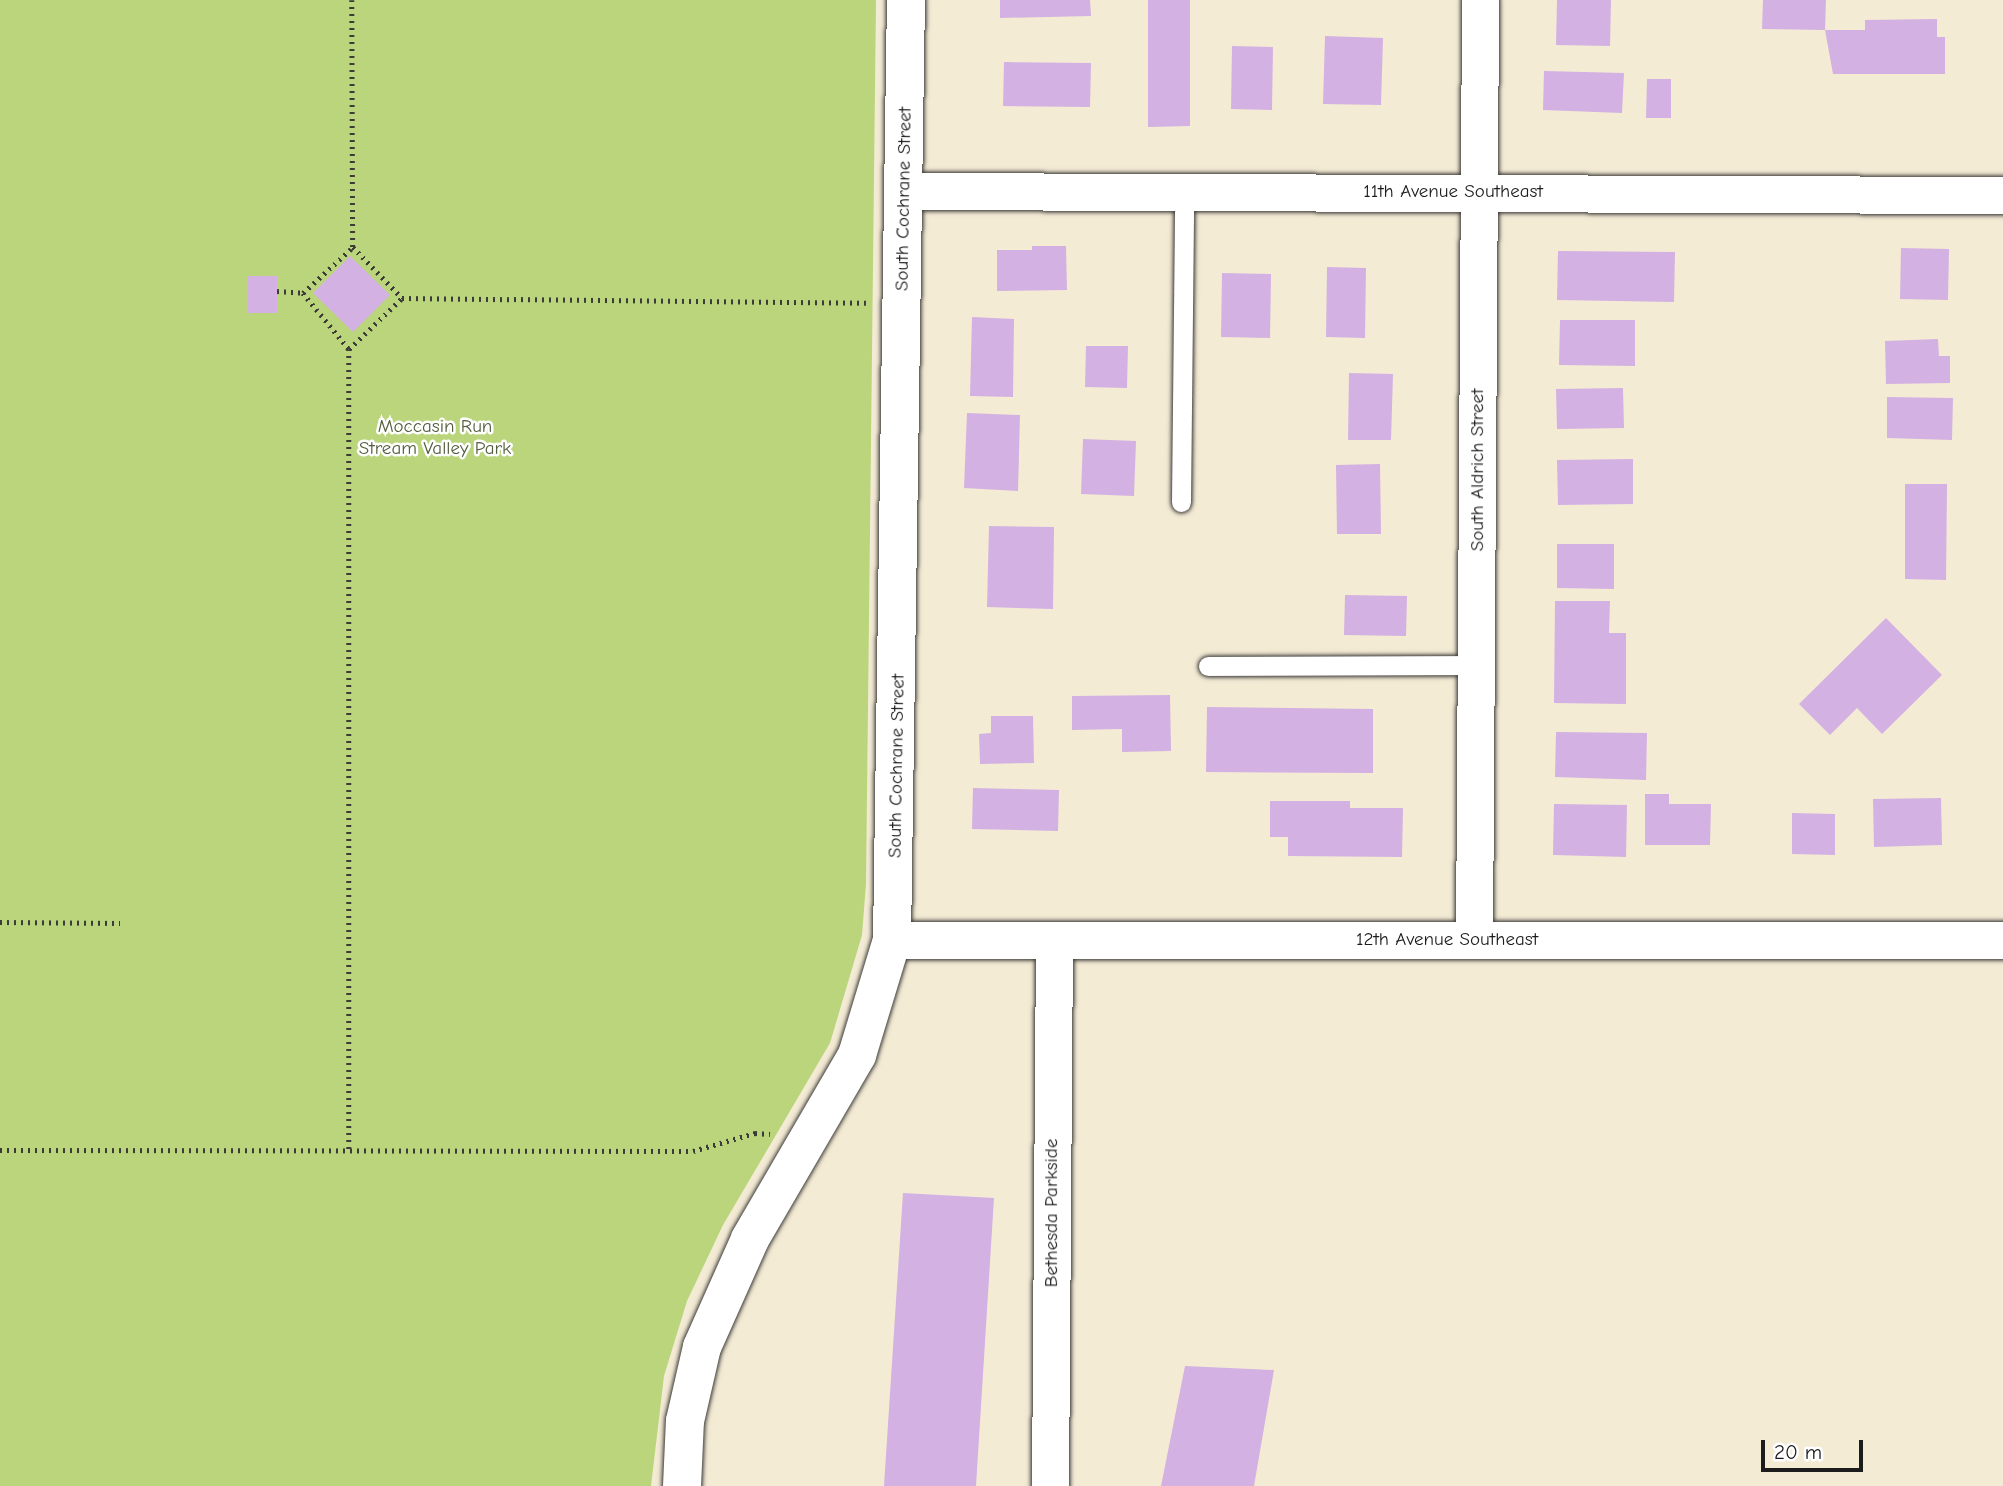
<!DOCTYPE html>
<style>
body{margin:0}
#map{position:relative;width:2003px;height:1486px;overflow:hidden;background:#f4ebd5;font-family:"Comic Neue",sans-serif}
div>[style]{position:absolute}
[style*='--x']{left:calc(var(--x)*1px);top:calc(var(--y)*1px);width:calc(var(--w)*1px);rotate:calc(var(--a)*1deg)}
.green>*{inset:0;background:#bad57b}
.building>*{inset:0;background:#d3b1e2}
.path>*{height:4.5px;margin-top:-2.25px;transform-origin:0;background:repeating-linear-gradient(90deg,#3c3b38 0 2px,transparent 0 7px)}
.roads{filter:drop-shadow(0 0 2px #3c3b38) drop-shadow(0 0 2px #3c3b38)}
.service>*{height:19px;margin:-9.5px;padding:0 9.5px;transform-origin:9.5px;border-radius:9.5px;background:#fff}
.minor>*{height:37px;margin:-18.5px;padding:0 18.5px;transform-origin:18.5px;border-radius:18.5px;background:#fff}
.tertiary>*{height:38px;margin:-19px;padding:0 19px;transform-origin:19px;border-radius:19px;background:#fff}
span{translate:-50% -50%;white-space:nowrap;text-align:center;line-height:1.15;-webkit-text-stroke:5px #fff;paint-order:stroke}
.street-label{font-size:19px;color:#1c1c1c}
.park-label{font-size:19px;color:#535d3d}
.scale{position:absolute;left:1761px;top:1440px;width:102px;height:32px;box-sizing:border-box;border:4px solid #1c1c1c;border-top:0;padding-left:9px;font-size:21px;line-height:24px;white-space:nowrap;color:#1c1c1c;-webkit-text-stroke:5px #fff;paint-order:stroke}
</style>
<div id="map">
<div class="green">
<i style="clip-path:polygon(0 0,876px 0,866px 884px,862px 935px,830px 1043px,723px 1225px,687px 1301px,664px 1376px,651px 1486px,0 1486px)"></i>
</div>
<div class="building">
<i style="clip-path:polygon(1000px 0,1090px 0,1091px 16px,1000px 18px)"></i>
<i style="clip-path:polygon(1148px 0,1190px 0,1190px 126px,1148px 127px)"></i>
<i style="clip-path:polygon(1557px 0,1611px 0,1610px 46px,1556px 45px)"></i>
<i style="clip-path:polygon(1763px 0,1826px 0,1825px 30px,1865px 30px,1865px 20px,1937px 19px,1937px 37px,1945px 37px,1945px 74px,1833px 74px,1825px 30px,1762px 29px)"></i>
<i style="clip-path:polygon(1325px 36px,1383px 38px,1381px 105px,1323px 104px)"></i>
<i style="clip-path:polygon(1232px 46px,1273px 47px,1272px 110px,1231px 109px)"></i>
<i style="clip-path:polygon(1004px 62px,1091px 63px,1090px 107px,1003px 106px)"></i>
<i style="clip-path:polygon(1544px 71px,1624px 73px,1622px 113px,1543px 110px)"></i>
<i style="clip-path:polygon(1647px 79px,1671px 79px,1671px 118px,1646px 118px)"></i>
<i style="clip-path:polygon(1032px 246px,1066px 246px,1067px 290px,997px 291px,997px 250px,1032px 250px)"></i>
<i style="clip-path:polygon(1901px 248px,1949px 249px,1948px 300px,1900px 299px)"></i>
<i style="clip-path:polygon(1558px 251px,1675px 252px,1674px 302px,1557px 300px)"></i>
<i style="clip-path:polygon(350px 256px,390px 295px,353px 332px,313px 293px)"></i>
<i style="clip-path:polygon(1327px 267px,1366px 268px,1365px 338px,1326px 337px)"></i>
<i style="clip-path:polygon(1222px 273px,1271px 274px,1270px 338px,1221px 337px)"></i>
<i style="clip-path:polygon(248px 276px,277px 276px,277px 313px,248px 313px)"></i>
<i style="clip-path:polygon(972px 317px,1014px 319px,1013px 397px,970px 396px)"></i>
<i style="clip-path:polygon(1560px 320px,1635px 320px,1635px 366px,1559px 365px)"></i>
<i style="clip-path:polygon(1938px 339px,1939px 356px,1950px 356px,1950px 383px,1886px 384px,1885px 341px)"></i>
<i style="clip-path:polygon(1086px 346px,1128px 346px,1127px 388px,1085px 387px)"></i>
<i style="clip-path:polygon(1349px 373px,1393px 374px,1391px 440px,1348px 440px)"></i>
<i style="clip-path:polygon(1623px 388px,1624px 428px,1557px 429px,1556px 389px)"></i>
<i style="clip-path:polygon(1887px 397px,1953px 398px,1952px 440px,1887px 438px)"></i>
<i style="clip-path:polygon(967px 413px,1020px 415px,1018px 491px,964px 488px)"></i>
<i style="clip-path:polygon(1083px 439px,1136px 441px,1134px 496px,1081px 494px)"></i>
<i style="clip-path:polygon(1633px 459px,1633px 504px,1558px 505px,1557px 460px)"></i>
<i style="clip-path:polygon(1380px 464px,1381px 534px,1337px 534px,1336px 465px)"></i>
<i style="clip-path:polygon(1905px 484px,1947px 484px,1946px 580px,1905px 579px)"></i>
<i style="clip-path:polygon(989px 526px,1054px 527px,1053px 609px,987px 607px)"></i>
<i style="clip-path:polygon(1557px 544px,1614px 544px,1614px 589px,1557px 588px)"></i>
<i style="clip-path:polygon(1345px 595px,1407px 596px,1406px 636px,1344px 635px)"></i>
<i style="clip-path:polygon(1555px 601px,1610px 601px,1609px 633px,1626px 633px,1626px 704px,1554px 703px)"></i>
<i style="clip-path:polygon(1886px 618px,1942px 675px,1882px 734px,1857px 708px,1830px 735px,1799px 704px)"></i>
<i style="clip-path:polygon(1170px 695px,1171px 751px,1122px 752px,1122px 729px,1072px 730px,1072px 696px)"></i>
<i style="clip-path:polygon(1207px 707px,1373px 709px,1373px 773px,1206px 772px)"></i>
<i style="clip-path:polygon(991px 716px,1033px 716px,1034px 763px,980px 764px,979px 734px,991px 733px)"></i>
<i style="clip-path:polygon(1556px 732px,1647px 733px,1646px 780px,1555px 777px)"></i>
<i style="clip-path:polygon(973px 788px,1059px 790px,1058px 831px,972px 829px)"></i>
<i style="clip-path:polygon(1645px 794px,1669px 794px,1669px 804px,1711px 804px,1710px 845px,1645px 845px)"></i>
<i style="clip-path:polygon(1941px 798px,1942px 845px,1874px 847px,1873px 799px)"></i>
<i style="clip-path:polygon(1270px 801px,1350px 801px,1350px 808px,1403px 808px,1402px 857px,1288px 856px,1288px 837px,1270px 837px)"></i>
<i style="clip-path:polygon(1554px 804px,1627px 805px,1626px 857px,1553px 855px)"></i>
<i style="clip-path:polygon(1792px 813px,1835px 814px,1835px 855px,1792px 854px)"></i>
<i style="clip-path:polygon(903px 1193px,994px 1198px,976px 1486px,884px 1486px)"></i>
<i style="clip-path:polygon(1185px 1366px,1274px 1370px,1254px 1486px,1161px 1486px)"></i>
</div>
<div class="path">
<i style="--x:352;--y:0;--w:247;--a:89.8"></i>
<i style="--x:353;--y:247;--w:71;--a:46.1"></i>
<i style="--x:277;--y:291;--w:26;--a:4"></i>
<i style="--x:303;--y:293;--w:72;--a:50.6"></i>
<i style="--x:349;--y:349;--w:801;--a:90"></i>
<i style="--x:303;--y:293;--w:68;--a:-42.6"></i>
<i style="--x:349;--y:349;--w:74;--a:-43.9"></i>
<i style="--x:402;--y:298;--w:464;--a:0.6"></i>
<i style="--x:0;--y:922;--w:120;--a:0.5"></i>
<i style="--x:0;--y:1150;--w:693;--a:0.08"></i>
<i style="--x:693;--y:1151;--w:65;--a:-16.2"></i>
<i style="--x:755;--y:1133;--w:15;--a:4"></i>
</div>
<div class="roads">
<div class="service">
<i style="--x:1181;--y:502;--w:311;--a:-89.4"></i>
<i style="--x:1208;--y:666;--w:268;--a:-0.2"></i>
</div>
<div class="minor">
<i style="--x:904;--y:191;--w:1099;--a:0.21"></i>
<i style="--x:892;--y:940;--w:1111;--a:0"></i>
<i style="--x:1474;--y:940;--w:940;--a:-89.63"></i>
<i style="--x:1050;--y:1486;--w:546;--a:-89.58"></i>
</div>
<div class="tertiary">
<i style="--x:682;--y:1486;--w:65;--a:-87.4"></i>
<i style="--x:685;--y:1421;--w:76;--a:-77.1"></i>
<i style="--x:702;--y:1347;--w:118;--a:-66"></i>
<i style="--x:750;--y:1239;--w:213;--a:-59.8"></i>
<i style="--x:857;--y:1055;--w:120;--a:-73.1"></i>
<i style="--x:892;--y:940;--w:940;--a:-89.15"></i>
</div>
</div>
<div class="street-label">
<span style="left:1453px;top:192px">11th Avenue Southeast</span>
<span style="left:904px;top:199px;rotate:-89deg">South Cochrane Street</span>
<span style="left:1478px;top:470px;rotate:-90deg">South Aldrich Street</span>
<span style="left:897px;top:766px;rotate:-89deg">South Cochrane Street</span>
<span style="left:1447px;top:940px">12th Avenue Southeast</span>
<span style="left:1052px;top:1213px;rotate:-90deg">Bethesda Parkside</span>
</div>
<div class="park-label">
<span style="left:435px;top:438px">Moccasin Run<br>Stream Valley Park</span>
</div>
<div class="scale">20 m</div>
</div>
